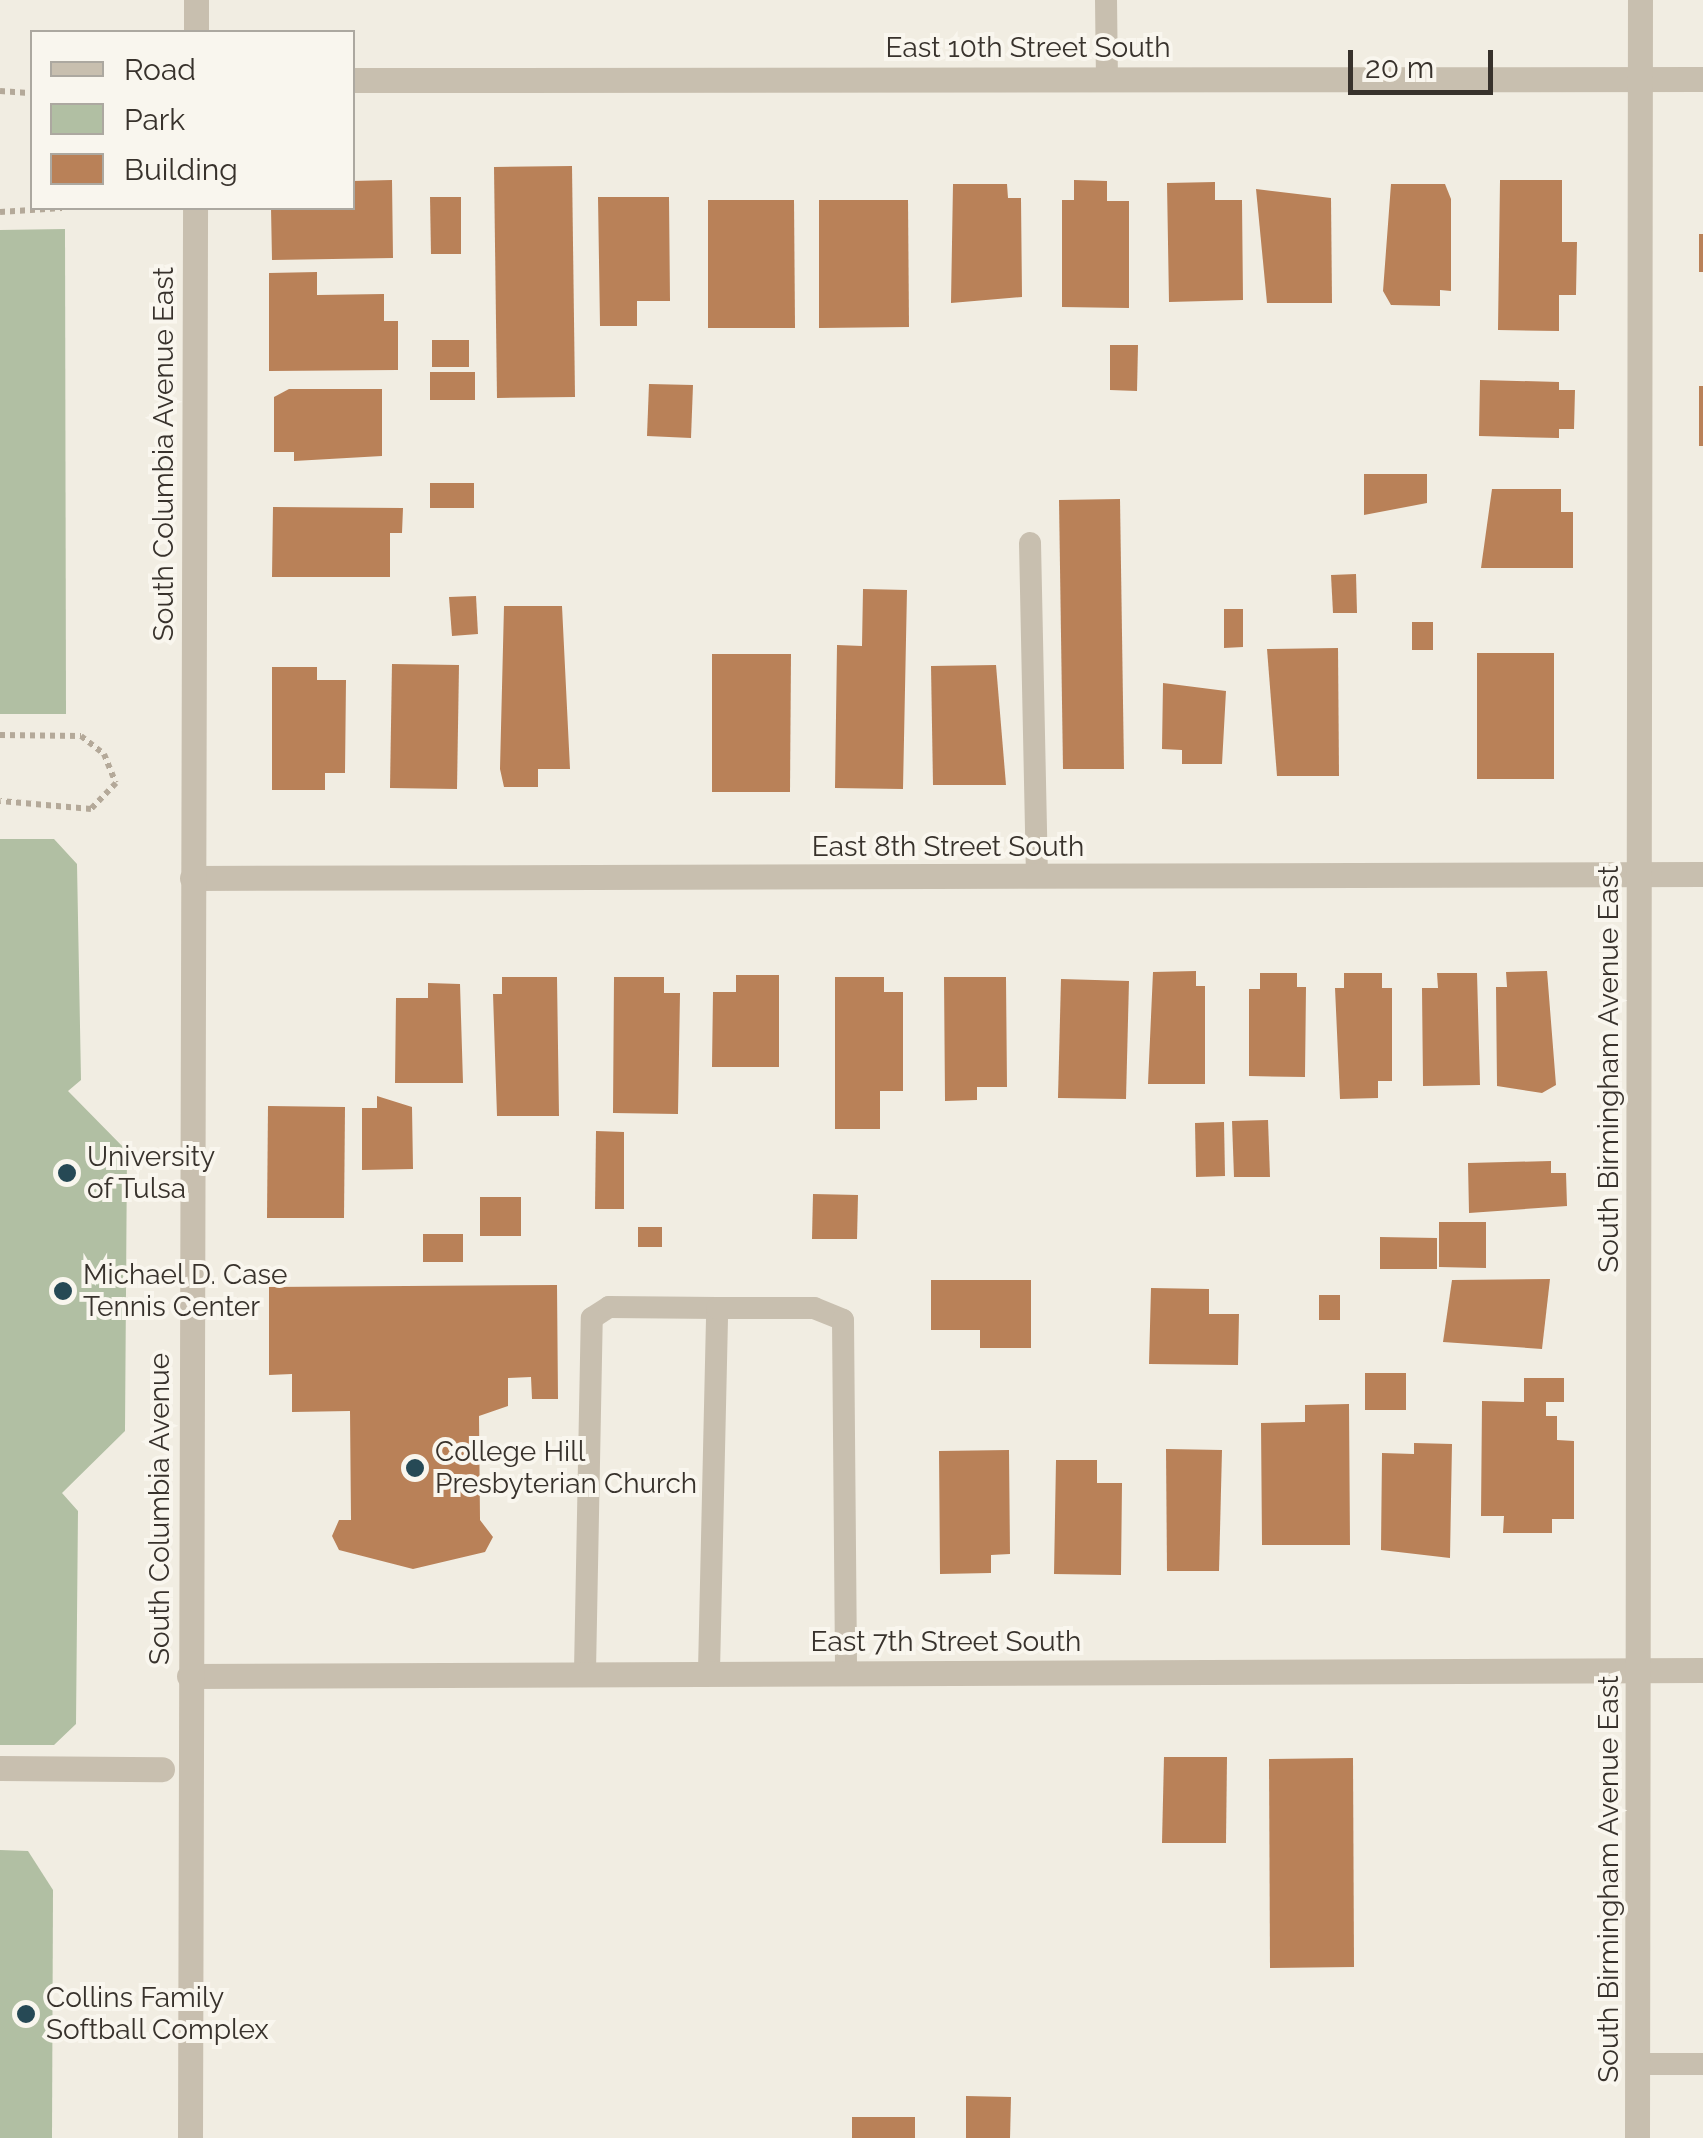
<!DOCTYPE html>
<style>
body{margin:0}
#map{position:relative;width:1703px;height:2138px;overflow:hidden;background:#f1ede2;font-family:Raleway,sans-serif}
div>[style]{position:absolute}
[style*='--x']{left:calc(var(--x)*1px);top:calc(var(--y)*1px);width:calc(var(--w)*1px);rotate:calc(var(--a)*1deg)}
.green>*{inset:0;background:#b1bfa3}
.building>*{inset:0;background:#b98158}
.path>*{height:6px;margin-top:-3px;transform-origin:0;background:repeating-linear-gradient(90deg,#b4a999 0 5px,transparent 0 10px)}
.lane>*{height:22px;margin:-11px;padding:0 11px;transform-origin:11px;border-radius:11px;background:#c8bfaf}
.street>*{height:25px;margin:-12.5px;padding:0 12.5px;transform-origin:12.5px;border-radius:12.5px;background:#c8bfaf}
.dots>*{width:28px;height:28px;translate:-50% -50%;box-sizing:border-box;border:5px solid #f9f6ee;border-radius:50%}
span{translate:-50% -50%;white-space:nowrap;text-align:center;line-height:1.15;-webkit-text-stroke:8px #f9f6ee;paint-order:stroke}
.street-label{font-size:28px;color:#38322c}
.poi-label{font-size:28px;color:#38322c}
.left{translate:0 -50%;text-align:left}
.legend{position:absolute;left:30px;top:30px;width:325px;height:180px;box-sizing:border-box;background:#f9f6ee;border:2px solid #aca8a0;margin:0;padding:12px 18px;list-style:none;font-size:30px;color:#38322c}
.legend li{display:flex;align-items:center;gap:20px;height:50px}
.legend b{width:50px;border:2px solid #aca8a0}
.scale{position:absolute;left:1348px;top:50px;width:145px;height:45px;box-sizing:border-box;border:5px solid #38322c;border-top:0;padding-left:12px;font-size:30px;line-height:35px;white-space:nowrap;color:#38322c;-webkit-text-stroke:8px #f9f6ee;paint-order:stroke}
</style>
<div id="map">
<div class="green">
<i style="clip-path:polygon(65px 229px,66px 714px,0 714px,0 230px)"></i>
<i style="clip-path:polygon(0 839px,54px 839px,77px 864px,81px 1080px,68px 1091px,127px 1151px,125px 1431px,62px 1493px,78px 1511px,76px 1724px,54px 1745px,0 1745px)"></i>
<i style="clip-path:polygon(0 1850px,28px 1851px,53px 1890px,52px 2138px,0 2138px)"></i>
</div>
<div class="building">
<i style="clip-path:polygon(572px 166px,575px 397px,497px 398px,494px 167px)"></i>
<i style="clip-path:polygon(392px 180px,393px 258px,272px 260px,271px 208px,352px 208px,352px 181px)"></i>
<i style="clip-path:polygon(1074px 180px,1107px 181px,1107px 201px,1129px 201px,1129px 308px,1062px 307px,1062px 200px,1074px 200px)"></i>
<i style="clip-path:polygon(1500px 180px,1562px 180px,1562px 242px,1577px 242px,1576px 295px,1559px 295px,1559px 331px,1498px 330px)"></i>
<i style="clip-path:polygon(1215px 182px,1215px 200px,1242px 200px,1243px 300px,1169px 302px,1167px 183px)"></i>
<i style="clip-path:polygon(953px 184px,1007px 184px,1008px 198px,1021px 198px,1022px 297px,951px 303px)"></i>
<i style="clip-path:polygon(1391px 184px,1445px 184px,1451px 199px,1451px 291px,1440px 290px,1440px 306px,1391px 305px,1383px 291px)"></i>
<i style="clip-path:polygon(1256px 189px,1331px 198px,1332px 303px,1267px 303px)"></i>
<i style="clip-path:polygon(430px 197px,461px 197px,461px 254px,431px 254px)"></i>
<i style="clip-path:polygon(598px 197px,669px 197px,670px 301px,637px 301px,637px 326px,600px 326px)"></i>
<i style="clip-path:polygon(708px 200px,794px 200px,795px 328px,708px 328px)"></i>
<i style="clip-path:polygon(819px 200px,908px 200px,909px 327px,819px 328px)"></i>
<i style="clip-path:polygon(1699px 234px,1703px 234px,1703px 272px,1699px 272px)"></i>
<i style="clip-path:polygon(317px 272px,317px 295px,384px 294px,384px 321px,398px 321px,398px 370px,269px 371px,269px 273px)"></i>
<i style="clip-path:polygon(432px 340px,469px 340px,469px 367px,432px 367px)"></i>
<i style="clip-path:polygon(1110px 345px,1138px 345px,1137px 391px,1110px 390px)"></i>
<i style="clip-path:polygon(430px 372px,475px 372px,475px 400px,430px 400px)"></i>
<i style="clip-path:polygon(1480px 380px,1559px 382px,1559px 390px,1575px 390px,1574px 429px,1559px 429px,1559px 438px,1479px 436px)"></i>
<i style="clip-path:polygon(649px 384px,693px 385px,691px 438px,647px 436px)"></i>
<i style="clip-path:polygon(1699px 386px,1703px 386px,1703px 446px,1699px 446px)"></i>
<i style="clip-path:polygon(289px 389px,382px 389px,382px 456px,294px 461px,294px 452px,274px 452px,274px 397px)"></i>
<i style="clip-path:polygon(1364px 474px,1427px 474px,1427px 503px,1364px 515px)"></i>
<i style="clip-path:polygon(430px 483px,474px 483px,474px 508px,430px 508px)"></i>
<i style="clip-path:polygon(1492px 489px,1561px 489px,1561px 512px,1573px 512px,1573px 568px,1481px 568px)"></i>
<i style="clip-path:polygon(1120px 499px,1124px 769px,1063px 769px,1059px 500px)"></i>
<i style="clip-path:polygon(273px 507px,403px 508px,402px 533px,390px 533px,390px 577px,272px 577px)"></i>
<i style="clip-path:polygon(1356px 574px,1357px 613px,1333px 613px,1331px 575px)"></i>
<i style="clip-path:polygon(863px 589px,907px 590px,903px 789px,835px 788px,837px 645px,862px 646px)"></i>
<i style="clip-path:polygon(476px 596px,478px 634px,452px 636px,449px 597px)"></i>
<i style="clip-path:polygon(504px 606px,562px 606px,570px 769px,538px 769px,538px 787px,504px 787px,500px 769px)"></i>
<i style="clip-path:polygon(1224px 609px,1243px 609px,1243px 647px,1224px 648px)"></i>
<i style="clip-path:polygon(1412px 622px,1433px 622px,1433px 650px,1412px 650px)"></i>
<i style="clip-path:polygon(1338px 648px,1339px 776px,1277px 776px,1267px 649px)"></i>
<i style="clip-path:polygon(1477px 653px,1554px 653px,1554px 779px,1477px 779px)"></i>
<i style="clip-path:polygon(712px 654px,791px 654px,790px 792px,712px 792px)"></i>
<i style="clip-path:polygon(392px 664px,459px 665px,457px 789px,390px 788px)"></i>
<i style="clip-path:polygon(996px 665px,1006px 785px,933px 785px,931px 666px)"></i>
<i style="clip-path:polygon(272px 667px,317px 667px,317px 680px,346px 680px,345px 773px,325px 773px,325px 790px,272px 790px)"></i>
<i style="clip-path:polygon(1163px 683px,1226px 691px,1222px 764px,1182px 764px,1182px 750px,1162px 749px)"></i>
<i style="clip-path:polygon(1196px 971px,1196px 986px,1205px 986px,1205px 1084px,1148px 1084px,1153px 972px)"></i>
<i style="clip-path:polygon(1547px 971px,1556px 1085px,1542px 1093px,1497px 1086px,1496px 987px,1507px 987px,1506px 972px)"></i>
<i style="clip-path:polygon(1260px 973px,1297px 973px,1297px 987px,1306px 987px,1305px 1077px,1249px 1076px,1249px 989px,1260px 989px)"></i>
<i style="clip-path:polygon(1344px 973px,1382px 973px,1382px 988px,1392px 988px,1392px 1081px,1378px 1081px,1378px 1098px,1340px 1099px,1335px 988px,1344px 988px)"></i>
<i style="clip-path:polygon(1437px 973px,1477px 973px,1480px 1085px,1423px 1086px,1422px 988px,1438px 988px)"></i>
<i style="clip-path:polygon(736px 975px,779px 975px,779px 1067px,712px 1067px,713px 992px,736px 992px)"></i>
<i style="clip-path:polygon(502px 977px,557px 977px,559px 1116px,497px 1116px,493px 994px,502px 994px)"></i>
<i style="clip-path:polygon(614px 977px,664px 977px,664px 993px,680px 993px,678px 1114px,613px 1113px)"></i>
<i style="clip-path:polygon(835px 977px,884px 977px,884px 992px,903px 992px,903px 1091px,880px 1091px,880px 1129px,835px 1129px)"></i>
<i style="clip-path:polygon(944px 977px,1006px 977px,1007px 1087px,977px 1087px,977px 1100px,945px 1101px)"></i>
<i style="clip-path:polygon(1061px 979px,1129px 981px,1126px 1099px,1058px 1098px)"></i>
<i style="clip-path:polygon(428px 983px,460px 984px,463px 1083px,395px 1083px,396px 998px,428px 998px)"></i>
<i style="clip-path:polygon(377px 1096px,412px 1107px,413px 1169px,362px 1170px,362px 1108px,377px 1108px)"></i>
<i style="clip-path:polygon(268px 1106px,345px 1107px,344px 1218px,267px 1218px)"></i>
<i style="clip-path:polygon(1268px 1120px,1270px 1177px,1234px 1177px,1232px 1121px)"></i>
<i style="clip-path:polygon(1224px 1122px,1225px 1176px,1196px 1177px,1195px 1123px)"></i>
<i style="clip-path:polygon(596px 1131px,624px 1132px,624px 1209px,595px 1209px)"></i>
<i style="clip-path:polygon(1551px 1161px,1551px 1173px,1566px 1173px,1567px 1206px,1469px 1213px,1468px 1163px)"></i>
<i style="clip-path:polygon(813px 1194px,858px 1195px,857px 1239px,812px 1239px)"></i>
<i style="clip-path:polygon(480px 1197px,521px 1197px,521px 1236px,480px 1236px)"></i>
<i style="clip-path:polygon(1439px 1222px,1486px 1222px,1486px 1268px,1439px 1267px)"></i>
<i style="clip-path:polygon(638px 1227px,662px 1227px,662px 1247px,638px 1247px)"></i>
<i style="clip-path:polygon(423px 1234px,463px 1234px,463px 1262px,423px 1262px)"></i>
<i style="clip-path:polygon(1380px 1237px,1437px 1238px,1437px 1269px,1380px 1269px)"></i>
<i style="clip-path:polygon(1550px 1279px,1542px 1349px,1443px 1342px,1452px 1280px)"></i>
<i style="clip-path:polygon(931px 1280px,1031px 1280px,1031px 1348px,980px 1348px,980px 1330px,931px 1330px)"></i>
<i style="clip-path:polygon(557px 1285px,558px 1399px,532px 1399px,531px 1377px,508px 1378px,508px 1406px,479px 1416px,480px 1520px,493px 1537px,485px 1552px,413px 1569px,339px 1550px,332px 1536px,339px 1520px,351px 1520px,350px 1411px,292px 1412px,292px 1374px,269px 1375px,269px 1287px)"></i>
<i style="clip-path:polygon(1151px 1288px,1209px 1289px,1209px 1314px,1239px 1314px,1238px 1365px,1149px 1364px)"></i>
<i style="clip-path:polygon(1319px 1295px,1340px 1295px,1340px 1320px,1319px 1320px)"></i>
<i style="clip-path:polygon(1365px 1373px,1406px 1373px,1406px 1410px,1365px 1410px)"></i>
<i style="clip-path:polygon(1524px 1378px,1564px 1378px,1564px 1402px,1546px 1402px,1546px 1416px,1557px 1416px,1557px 1440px,1574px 1441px,1574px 1519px,1552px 1519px,1552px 1533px,1503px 1533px,1504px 1516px,1481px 1516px,1482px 1401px,1524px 1402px)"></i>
<i style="clip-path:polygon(1349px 1404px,1350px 1545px,1262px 1545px,1261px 1423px,1305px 1422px,1305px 1405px)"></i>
<i style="clip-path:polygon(1414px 1443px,1452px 1444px,1450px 1558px,1381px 1550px,1382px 1453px,1414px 1454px)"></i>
<i style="clip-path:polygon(1166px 1449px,1222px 1450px,1219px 1571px,1167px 1571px)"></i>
<i style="clip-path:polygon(1009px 1450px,1010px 1554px,991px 1555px,991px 1573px,940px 1574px,939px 1451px)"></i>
<i style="clip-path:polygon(1056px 1460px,1097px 1460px,1097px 1483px,1122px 1483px,1121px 1575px,1054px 1574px)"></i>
<i style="clip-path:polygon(1164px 1757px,1227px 1757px,1226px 1843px,1162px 1843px)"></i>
<i style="clip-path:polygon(1353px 1758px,1354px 1967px,1270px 1968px,1269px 1759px)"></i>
<i style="clip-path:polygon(966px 2096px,1011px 2097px,1010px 2138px,966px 2138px)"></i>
<i style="clip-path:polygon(852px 2117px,915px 2117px,915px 2138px,852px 2138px)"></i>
</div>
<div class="path">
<i style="--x:0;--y:91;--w:32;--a:4"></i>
<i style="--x:0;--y:212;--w:62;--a:-3.7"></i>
<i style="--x:0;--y:735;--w:81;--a:0.7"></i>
<i style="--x:81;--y:736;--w:29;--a:38"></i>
<i style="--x:104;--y:754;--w:31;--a:68"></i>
<i style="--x:116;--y:783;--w:36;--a:134"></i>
<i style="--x:91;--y:809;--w:91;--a:-175"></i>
</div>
<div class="lane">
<i style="--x:1106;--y:0;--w:78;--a:89.3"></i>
<i style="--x:1030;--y:543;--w:334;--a:88.8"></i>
<i style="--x:585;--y:1671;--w:353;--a:-88.9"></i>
<i style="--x:592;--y:1318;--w:20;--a:-33"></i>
<i style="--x:609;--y:1307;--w:108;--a:0.5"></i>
<i style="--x:709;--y:1671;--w:363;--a:-88.7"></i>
<i style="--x:717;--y:1308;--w:97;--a:0"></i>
<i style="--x:814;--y:1308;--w:31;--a:22"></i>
<i style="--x:843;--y:1320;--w:353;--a:89.5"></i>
<i style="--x:1637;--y:2064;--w:66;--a:0"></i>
</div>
<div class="street">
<i style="--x:196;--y:32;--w:32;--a:-90"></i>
<i style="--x:352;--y:80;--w:1351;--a:-0.04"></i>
<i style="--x:192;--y:878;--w:1511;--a:-0.15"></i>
<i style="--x:189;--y:1676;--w:1514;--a:-0.23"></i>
<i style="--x:0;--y:1768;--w:162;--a:0.4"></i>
<i style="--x:190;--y:2138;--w:1930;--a:-89.85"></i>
<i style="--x:1637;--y:2138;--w:2138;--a:-89.92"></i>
</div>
<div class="dots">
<i style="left:67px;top:1173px;background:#264955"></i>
<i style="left:63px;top:1291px;background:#264955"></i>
<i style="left:415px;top:1468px;background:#264955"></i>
<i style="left:26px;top:2014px;background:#264955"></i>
</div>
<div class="street-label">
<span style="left:1028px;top:48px">East 10th Street South</span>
<span style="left:164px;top:454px;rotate:-90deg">South Columbia Avenue East</span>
<span style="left:948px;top:847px">East 8th Street South</span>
<span style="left:1609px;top:1069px;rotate:-90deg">South Birmingham Avenue East</span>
<span style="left:160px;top:1509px;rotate:-90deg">South Columbia Avenue</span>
<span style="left:946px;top:1642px">East 7th Street South</span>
<span style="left:1609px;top:1879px;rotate:-90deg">South Birmingham Avenue East</span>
</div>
<div class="poi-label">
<span class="left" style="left:87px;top:1173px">University<br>of Tulsa</span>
<span class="left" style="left:83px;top:1291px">Michael D. Case<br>Tennis Center</span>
<span class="left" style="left:435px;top:1468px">College Hill<br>Presbyterian Church</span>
<span class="left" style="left:46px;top:2014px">Collins Family<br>Softball Complex</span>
</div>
<ul class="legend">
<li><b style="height:12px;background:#c8bfaf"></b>Road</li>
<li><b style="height:28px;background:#b1bfa3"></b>Park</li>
<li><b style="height:28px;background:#b98158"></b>Building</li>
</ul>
<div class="scale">20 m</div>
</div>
